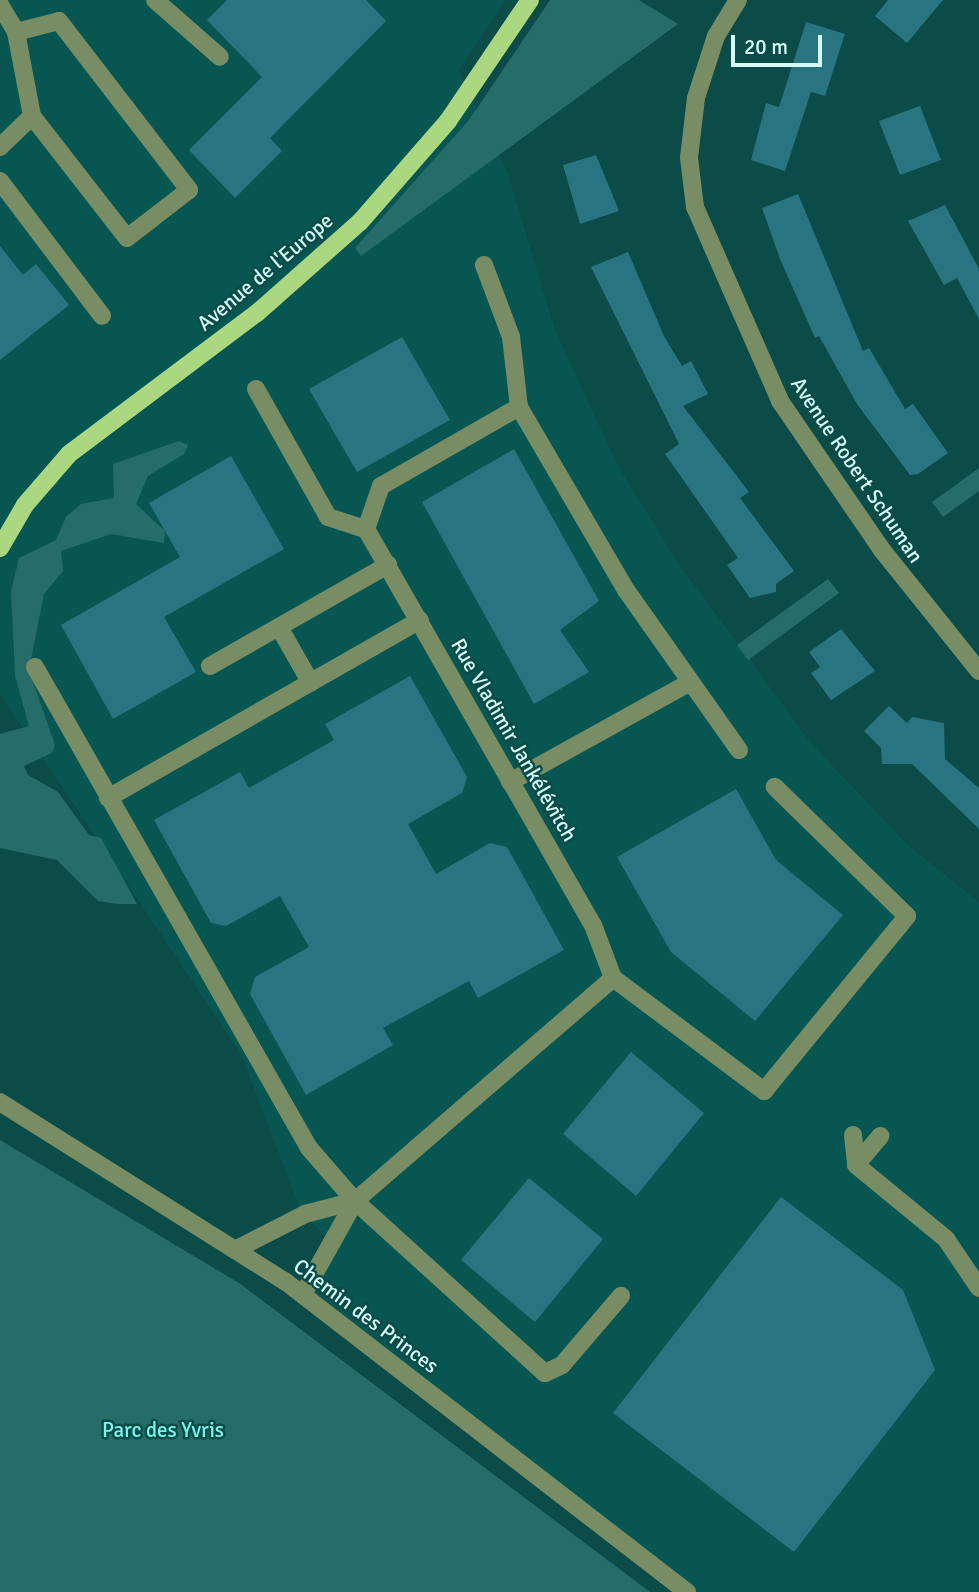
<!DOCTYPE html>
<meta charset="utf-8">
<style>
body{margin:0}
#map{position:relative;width:979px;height:1592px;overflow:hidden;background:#0b4b48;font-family:Signika,sans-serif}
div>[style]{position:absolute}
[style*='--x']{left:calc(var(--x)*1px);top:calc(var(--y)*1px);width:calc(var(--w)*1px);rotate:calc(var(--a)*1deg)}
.built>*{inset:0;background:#075652}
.green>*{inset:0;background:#266c68}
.building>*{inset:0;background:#287581}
.minor>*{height:18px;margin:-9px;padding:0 9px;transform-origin:9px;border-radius:9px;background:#788d64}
.major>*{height:18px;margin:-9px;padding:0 9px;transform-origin:9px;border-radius:9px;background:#acd781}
span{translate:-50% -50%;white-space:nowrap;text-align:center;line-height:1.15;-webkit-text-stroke:5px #0b4b48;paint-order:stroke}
.street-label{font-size:21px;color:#d5faf6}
.park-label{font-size:21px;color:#77f5ed}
.scale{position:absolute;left:731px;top:35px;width:91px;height:32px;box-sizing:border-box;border:4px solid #d5faf6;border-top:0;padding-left:9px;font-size:21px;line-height:24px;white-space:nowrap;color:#d5faf6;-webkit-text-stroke:5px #0b4b48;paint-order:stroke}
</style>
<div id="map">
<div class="built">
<i style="clip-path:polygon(0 0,506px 0,459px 70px,508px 174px,555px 330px,617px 464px,676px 560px,811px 743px,908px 845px,979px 902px,979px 1592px,687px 1592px,303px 1294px,330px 1243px,300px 1209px,241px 1054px,0 694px)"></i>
</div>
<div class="green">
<i style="clip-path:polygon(550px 0,639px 0,678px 24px,361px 256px,355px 248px,469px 120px)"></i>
<i style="clip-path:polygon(179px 441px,188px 445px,184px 454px,148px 476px,136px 504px,165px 531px,164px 543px,111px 534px,61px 551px,63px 571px,44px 594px,29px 670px,55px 745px,52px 753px,24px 766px,28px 775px,58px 792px,89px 835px,101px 838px,137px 904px,117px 904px,98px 901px,57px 860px,0 848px,0 734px,29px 726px,15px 676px,11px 591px,19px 558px,56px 540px,66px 517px,81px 504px,114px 498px,113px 464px)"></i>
<i style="clip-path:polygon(979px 468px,979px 491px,943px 517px,932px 502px)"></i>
<i style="clip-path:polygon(828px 579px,839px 593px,748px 660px,737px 645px)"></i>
<i style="clip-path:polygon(0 1140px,239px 1283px,650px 1592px,0 1592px)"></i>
</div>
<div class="building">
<i style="clip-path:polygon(227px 0,366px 0,386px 21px,270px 138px,282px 151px,235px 198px,189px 150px,262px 77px,207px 20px)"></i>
<i style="clip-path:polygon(888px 0,943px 0,907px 43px,875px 16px)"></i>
<i style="clip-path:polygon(806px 22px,845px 34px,825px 96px,811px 92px,785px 171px,751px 160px,766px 103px,779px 107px)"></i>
<i style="clip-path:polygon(920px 106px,941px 160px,900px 175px,879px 121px)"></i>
<i style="clip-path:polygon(596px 155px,619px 211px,580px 224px,563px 165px)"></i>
<i style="clip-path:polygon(798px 194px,863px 351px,869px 348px,905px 409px,913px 404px,948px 453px,918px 474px,910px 475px,857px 404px,819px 336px,815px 338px,780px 259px,762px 208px)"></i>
<i style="clip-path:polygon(945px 205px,979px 269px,979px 319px,957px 278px,944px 285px,908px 221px)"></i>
<i style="clip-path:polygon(0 246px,23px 275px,36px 264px,69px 305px,0 360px)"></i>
<i style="clip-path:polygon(628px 252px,664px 336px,682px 366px,691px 361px,708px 394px,683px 406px,749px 492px,740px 498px,794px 571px,776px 584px,776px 592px,750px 598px,727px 565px,738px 558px,665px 454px,679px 444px,591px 267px)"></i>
<i style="clip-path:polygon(402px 337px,450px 420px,357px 472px,309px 389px)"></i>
<i style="clip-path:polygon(514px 449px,599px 601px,560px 630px,589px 672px,534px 704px,422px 502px)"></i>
<i style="clip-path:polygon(231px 456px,284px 549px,164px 617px,196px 672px,113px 719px,61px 625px,180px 557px,149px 503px)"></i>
<i style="clip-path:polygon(841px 629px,875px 671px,831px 700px,811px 673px,820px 667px,809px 652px)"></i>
<i style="clip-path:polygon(410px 676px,467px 777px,462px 793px,408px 824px,436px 874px,490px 843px,507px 847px,564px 950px,478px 998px,469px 981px,383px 1028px,393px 1045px,306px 1095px,250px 994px,255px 977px,309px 947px,280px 896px,226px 926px,211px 923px,154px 820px,240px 772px,249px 788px,334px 740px,325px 724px)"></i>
<i style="clip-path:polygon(889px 706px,907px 723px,912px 717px,944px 723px,945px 759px,979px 788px,979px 829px,912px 764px,882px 764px,881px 748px,864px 731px)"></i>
<i style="clip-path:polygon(736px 789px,776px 860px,843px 915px,755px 1021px,671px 952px,617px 857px)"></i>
<i style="clip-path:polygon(631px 1052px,704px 1113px,636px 1196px,563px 1134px)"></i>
<i style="clip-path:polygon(529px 1178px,603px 1239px,535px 1322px,461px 1260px)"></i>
<i style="clip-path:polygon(781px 1197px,903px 1290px,935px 1370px,794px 1552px,613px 1413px)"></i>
</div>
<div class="minor">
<i style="--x:155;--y:0;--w:86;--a:41.2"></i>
<i style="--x:738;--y:0;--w:42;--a:121.4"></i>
<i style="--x:716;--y:36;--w:65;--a:107.9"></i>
<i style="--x:696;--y:98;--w:60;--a:96.7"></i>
<i style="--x:689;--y:158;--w:49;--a:83"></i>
<i style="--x:695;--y:207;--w:212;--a:66.3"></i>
<i style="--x:780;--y:401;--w:181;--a:55.6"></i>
<i style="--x:882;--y:550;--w:155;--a:51.3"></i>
<i style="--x:0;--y:5;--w:31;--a:59"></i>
<i style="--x:16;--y:32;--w:86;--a:79.2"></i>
<i style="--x:32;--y:116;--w:45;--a:135.9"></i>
<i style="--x:16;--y:32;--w:44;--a:-14.3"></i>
<i style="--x:59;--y:21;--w:213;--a:52.4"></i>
<i style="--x:189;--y:190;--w:78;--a:142.3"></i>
<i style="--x:127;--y:238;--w:155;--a:-127.9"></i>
<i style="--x:0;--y:181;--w:169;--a:52.9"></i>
<i style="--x:484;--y:265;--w:77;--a:69.4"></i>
<i style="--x:511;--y:337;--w:70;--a:83.5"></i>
<i style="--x:519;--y:407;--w:212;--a:59.7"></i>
<i style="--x:626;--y:590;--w:196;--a:54.8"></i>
<i style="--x:256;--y:389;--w:147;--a:60.6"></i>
<i style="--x:328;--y:517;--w:40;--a:18"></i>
<i style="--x:366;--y:529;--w:456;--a:60.2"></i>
<i style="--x:593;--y:925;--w:57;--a:69.3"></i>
<i style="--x:613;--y:978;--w:189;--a:36.8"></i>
<i style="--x:764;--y:1091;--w:226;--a:-50.7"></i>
<i style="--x:907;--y:916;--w:185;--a:-135.7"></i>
<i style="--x:366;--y:529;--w:46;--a:-70.8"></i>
<i style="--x:381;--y:486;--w:159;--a:-29.8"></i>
<i style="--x:279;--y:627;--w:64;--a:60.3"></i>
<i style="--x:210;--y:666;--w:205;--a:-29.6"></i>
<i style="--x:35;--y:667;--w:554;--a:60.33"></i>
<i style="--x:309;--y:1148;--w:70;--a:49"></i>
<i style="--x:355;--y:1201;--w:256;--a:42.2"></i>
<i style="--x:545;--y:1373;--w:19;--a:-25"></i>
<i style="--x:562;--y:1365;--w:91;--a:-49.5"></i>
<i style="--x:510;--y:782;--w:202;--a:-29"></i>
<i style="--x:108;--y:798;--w:359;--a:-29.7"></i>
<i style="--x:0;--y:1102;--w:338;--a:32.2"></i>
<i style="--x:286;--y:1282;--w:507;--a:37.71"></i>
<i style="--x:853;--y:1135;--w:30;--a:84"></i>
<i style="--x:856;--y:1165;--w:117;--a:39.4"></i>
<i style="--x:946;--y:1239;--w:59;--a:56"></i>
<i style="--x:856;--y:1165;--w:38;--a:-50"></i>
<i style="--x:235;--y:1250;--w:79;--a:-27.2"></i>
<i style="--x:305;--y:1214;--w:52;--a:-14.6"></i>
<i style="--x:303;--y:1294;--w:107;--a:-60.8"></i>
<i style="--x:355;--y:1201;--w:341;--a:-40.8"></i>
</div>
<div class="major">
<i style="--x:0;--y:548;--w:50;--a:-59.8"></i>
<i style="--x:25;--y:505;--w:67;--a:-49.2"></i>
<i style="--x:69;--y:454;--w:235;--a:-36.9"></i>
<i style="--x:257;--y:313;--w:137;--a:-41.5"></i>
<i style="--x:360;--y:222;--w:134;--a:-48.9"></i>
<i style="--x:448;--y:121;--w:146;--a:-55.9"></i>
</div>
<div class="street-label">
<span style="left:265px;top:272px;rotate:-40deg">Avenue de l'Europe</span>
<span style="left:857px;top:470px;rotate:56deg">Avenue Robert Schuman</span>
<span style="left:514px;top:740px;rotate:60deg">Rue Vladimir Jankélévitch</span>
<span style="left:366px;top:1316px;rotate:37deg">Chemin des Princes</span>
</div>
<div class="park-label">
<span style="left:163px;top:1430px">Parc des Yvris</span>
</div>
<div class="scale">20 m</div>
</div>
